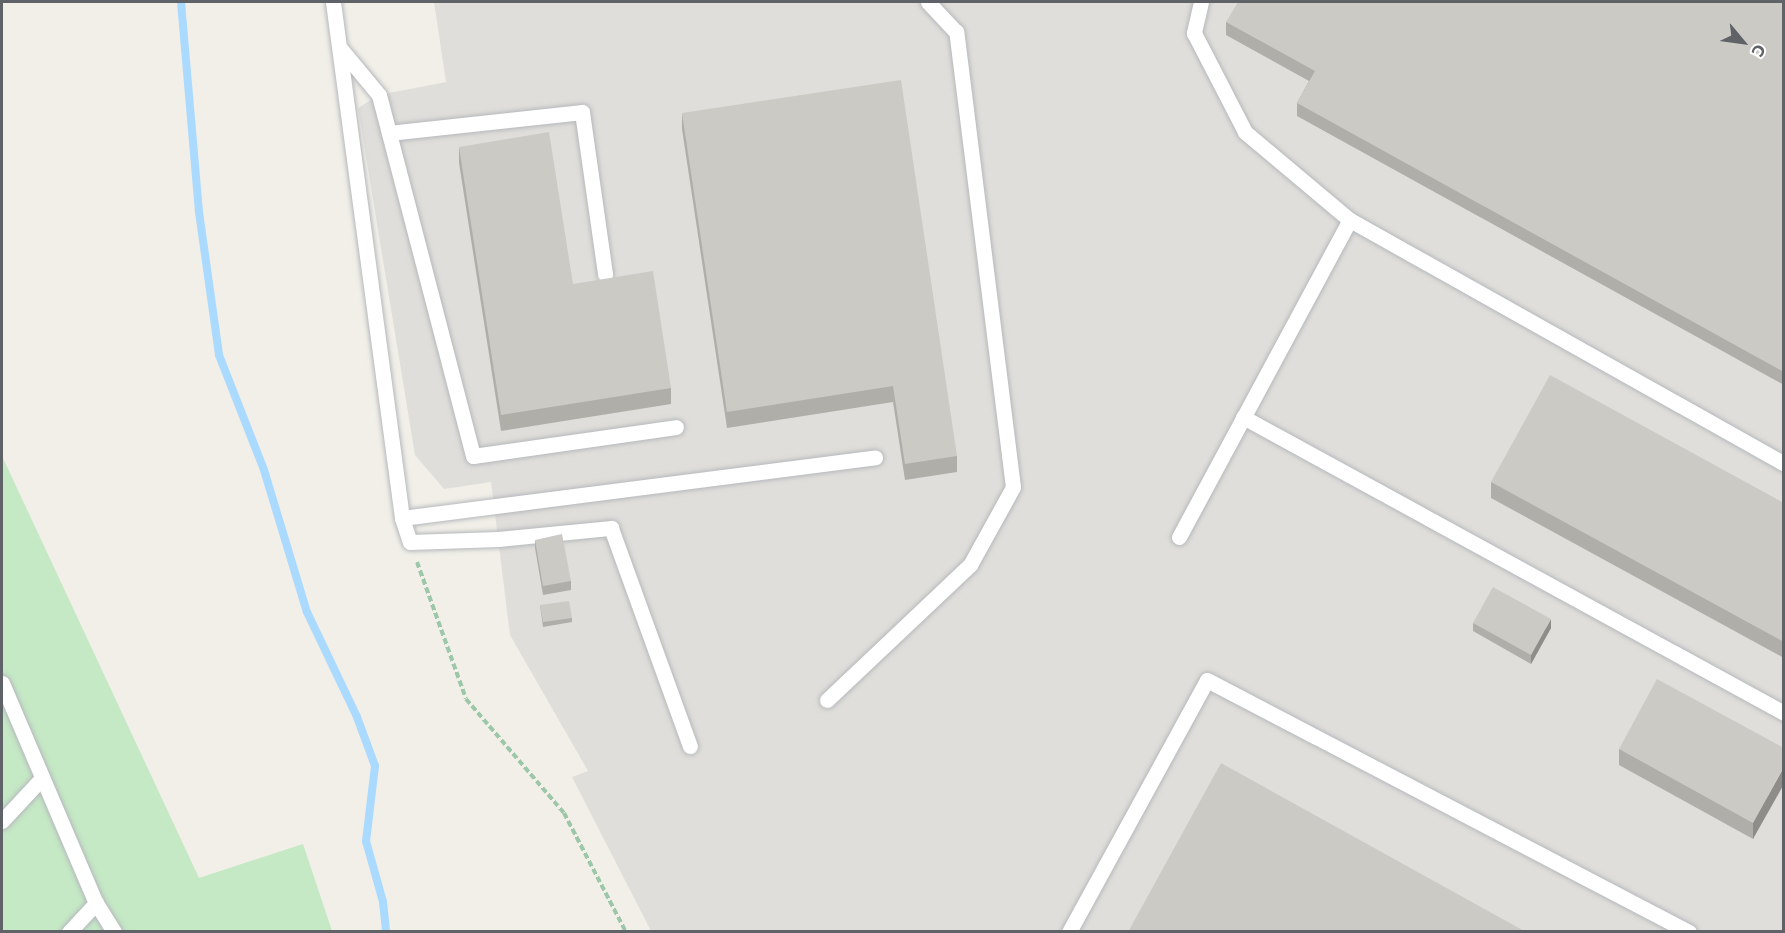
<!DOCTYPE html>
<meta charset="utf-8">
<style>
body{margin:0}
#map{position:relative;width:1785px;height:933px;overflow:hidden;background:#f1efe8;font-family:Commissioner,sans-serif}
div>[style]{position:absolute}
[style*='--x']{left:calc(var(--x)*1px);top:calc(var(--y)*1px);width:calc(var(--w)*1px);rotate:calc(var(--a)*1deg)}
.industrial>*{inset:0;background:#e0deda}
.green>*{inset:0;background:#c5e8c5}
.stream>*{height:8px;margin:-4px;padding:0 4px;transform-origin:4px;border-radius:4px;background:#aadaff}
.path>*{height:4px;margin-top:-2px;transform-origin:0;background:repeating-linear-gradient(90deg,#9cc7a9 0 6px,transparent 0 9px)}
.roads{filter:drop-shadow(0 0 2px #b5b8bc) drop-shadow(0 0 2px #b5b8bc)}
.lane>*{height:15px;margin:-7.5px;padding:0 7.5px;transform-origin:7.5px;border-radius:7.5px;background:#fff}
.wall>*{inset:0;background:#afaea9}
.shaded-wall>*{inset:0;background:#8f8d8a}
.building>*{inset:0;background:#cccac5}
span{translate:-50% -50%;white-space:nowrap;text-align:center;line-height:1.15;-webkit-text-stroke:4.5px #fff;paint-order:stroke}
.frame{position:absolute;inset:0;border:3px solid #5f6368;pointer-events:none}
.north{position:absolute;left:1713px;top:12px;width:60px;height:60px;-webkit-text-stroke:4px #fff;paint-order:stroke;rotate:119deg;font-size:16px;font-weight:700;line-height:24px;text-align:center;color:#5f6368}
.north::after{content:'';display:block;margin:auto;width:21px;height:27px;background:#5f6368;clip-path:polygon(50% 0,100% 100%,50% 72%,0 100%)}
</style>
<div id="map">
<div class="industrial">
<i style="clip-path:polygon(434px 2px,1783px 2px,1783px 931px,651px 931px,572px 777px,588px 771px,510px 635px,491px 482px,444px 489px,415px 455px,358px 108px,379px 95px,446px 82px)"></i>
</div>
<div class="green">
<i style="clip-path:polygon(2px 456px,199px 878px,303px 844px,332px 931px,2px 931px)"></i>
</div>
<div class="stream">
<i style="--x:181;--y:2;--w:211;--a:85.1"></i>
<i style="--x:199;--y:212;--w:144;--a:82"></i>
<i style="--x:219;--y:355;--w:123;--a:68.6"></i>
<i style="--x:264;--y:470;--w:148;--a:73.2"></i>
<i style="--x:307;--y:612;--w:116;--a:64.5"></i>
<i style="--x:357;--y:717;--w:52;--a:69.8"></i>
<i style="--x:375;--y:766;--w:76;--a:96.8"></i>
<i style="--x:366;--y:841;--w:63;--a:74.4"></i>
<i style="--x:383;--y:902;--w:30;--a:84"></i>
</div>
<div class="path">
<i style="--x:417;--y:562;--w:145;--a:70.3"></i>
<i style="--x:466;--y:699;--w:150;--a:49.3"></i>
<i style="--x:564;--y:813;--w:134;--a:62.5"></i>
</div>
<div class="roads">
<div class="lane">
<i style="--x:333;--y:2;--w:521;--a:82.38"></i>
<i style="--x:402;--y:518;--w:25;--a:72"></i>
<i style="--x:410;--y:542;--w:88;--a:-2"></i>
<i style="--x:498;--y:539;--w:114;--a:-5.6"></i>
<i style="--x:611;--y:528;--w:232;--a:70.1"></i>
<i style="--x:1201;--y:2;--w:32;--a:103"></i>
<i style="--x:1194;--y:33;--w:111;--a:62.7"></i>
<i style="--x:1245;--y:132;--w:137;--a:40"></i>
<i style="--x:1350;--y:220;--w:498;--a:29.3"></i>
<i style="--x:340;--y:48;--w:61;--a:50.3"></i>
<i style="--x:379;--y:95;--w:373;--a:75.4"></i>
<i style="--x:473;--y:456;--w:205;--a:-8.1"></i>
<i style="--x:389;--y:133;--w:194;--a:-6.2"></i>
<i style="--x:582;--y:112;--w:164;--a:81.9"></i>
<i style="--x:1243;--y:417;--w:617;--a:28.68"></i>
<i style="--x:402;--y:518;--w:477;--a:-7.3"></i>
<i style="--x:1179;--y:537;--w:360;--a:-61.7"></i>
<i style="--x:2;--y:683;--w:239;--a:66.9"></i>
<i style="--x:96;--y:903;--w:34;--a:58"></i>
<i style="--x:827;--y:700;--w:197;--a:-43.4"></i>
<i style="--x:970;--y:565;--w:89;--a:-61.1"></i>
<i style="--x:1013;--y:487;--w:459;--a:-97.1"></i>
<i style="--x:956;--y:32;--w:41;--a:-133"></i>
<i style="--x:2;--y:821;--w:57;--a:-47.1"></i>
<i style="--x:69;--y:932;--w:40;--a:-47"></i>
<i style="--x:1069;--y:932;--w:287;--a:-61.3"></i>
<i style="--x:1207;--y:680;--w:544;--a:27.6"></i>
</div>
</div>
<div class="wall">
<i style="clip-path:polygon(1784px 2px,1784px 385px,1297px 116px,1297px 103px,1309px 81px,1226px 35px,1226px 22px)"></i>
<i style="clip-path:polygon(682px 113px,957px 456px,957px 472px,905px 480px,893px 402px,727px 428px,682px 129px)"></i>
<i style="clip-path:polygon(459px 147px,573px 284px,671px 388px,671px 404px,501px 431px,459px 163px)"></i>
<i style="clip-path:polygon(1491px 482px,1784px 503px,1784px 658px,1491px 498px)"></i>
<i style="clip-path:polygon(535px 540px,571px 581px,571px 590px,543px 595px,535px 548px)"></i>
<i style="clip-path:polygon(540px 605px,572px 618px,572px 622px,543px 627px)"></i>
<i style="clip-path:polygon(1473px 623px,1551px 628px,1531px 664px,1473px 631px)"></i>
<i style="clip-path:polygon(1784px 748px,1753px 839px,1619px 765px,1619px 749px)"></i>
</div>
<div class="shaded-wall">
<i style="clip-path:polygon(1551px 619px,1551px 628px,1531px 664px,1531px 655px)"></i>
<i style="clip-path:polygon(1784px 767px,1784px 784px,1753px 839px,1753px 823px)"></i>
</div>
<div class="building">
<i style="clip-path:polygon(1238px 2px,1784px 2px,1784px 372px,1297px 103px,1315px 71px,1226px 22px)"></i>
<i style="clip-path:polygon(901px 80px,957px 456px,905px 464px,893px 386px,727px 412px,682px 113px)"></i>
<i style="clip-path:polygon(549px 132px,573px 284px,653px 271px,671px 388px,501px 415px,459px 147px)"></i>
<i style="clip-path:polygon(1550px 375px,1784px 503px,1784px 642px,1491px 482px)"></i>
<i style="clip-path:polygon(562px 534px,571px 581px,543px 586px,535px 540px)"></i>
<i style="clip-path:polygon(1493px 587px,1551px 619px,1531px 655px,1473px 623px)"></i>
<i style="clip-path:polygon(569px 601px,572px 618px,543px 622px,540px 605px)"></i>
<i style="clip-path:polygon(1657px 679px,1784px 748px,1784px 767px,1753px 823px,1619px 749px)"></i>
<i style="clip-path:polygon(1221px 763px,1526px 932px,1128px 932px)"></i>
</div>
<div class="frame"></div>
<div class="north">С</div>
</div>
